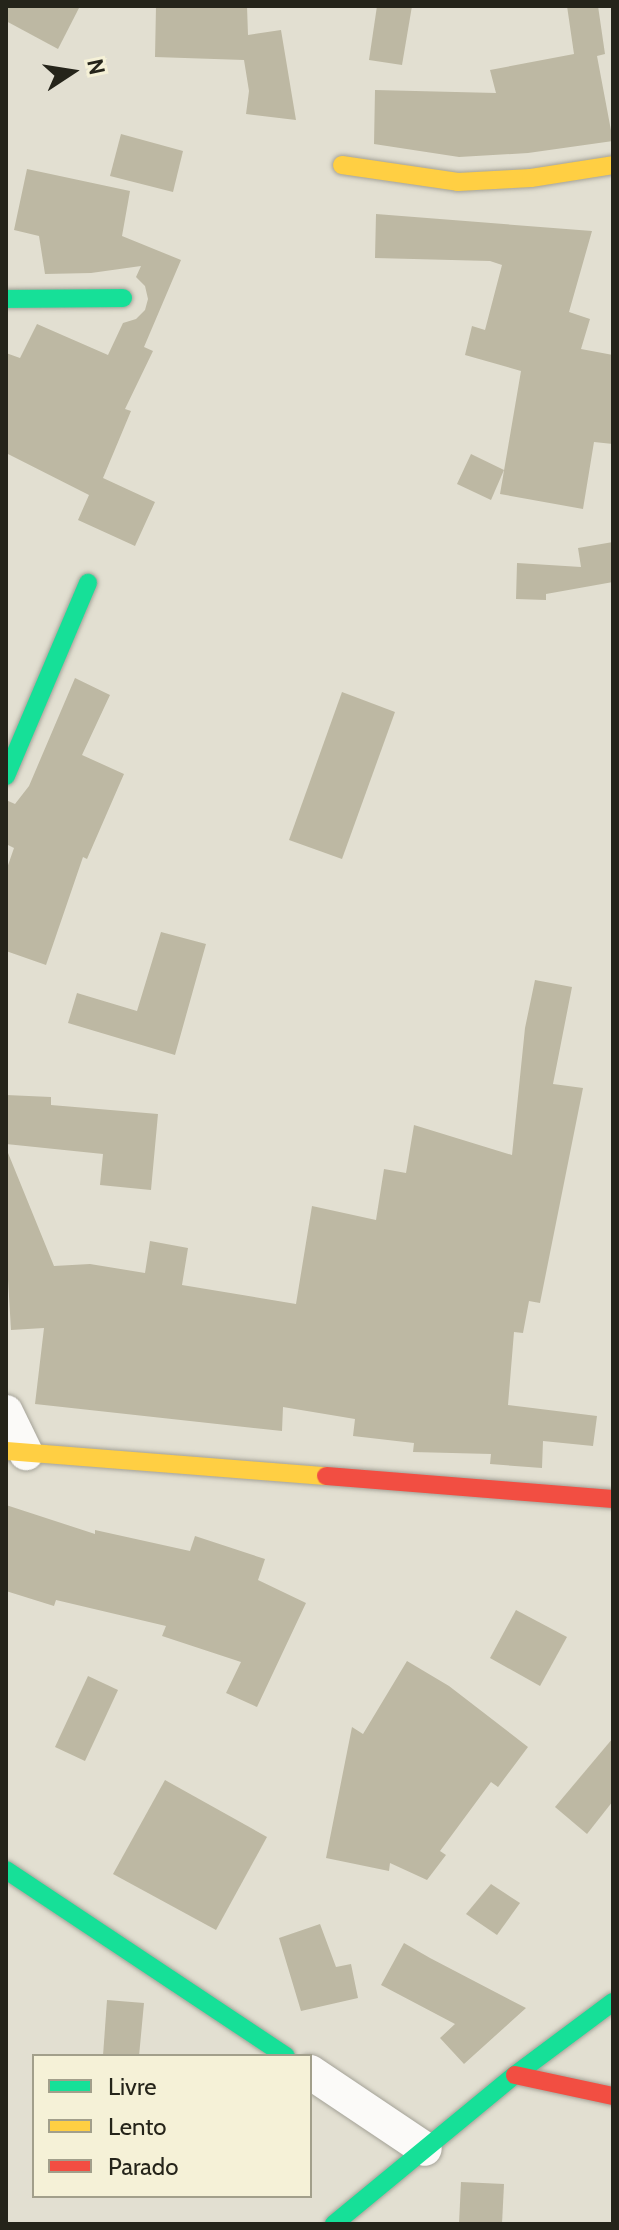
<!DOCTYPE html>
<style>
body{margin:0}
#map{position:relative;width:619px;height:2230px;overflow:hidden;background:#e2dfd1;font-family:Cabin,sans-serif}
div>[style]{position:absolute}
[style*='--x']{left:calc(var(--x)*1px);top:calc(var(--y)*1px);width:calc(var(--w)*1px);rotate:calc(var(--a)*1deg)}
.building>*{inset:0;background:#bdb8a3}
.roads{filter:drop-shadow(0 0 2px #a4a297) drop-shadow(0 0 2px #a4a297)}
.street>*{height:34px;margin:-17px;padding:0 17px;transform-origin:17px;border-radius:17px;background:#fbfaf8}
.fast>*{height:18px;margin:-9px;padding:0 9px;transform-origin:9px;border-radius:9px;background:#16e098}
.slow>*{height:18px;margin:-9px;padding:0 9px;transform-origin:9px;border-radius:9px;background:#ffcf43}
.jam>*{height:18px;margin:-9px;padding:0 9px;transform-origin:9px;border-radius:9px;background:#f24e42}
span{translate:-50% -50%;white-space:nowrap;text-align:center;line-height:1.15;-webkit-text-stroke:8px #f5f1d7;paint-order:stroke}
.frame{position:absolute;inset:0;border:8px solid #25241a;pointer-events:none}
.legend{position:absolute;left:32px;top:2054px;width:280px;height:144px;box-sizing:border-box;background:#f5f1d7;border:2px solid #a29f8b;margin:0;padding:10px 14px;list-style:none;font-size:24px;color:#25241a}
.legend li{display:flex;align-items:center;gap:16px;height:40px}
.legend b{width:40px;border:2px solid #a29f8b}
.north{position:absolute;left:32px;top:32px;width:80px;height:80px;-webkit-text-stroke:6px #f5f1d7;paint-order:stroke;rotate:78deg;font-size:22px;font-weight:700;line-height:32px;text-align:center;color:#25241a}
.north::after{content:'';display:block;margin:auto;width:28px;height:36px;background:#25241a;clip-path:polygon(50% 0,100% 100%,50% 72%,0 100%)}
</style>
<div id="map">
<div class="building">
<i style="clip-path:polygon(6px 6px,80px 6px,58px 49px,6px 21px)"></i>
<i style="clip-path:polygon(156px 6px,247px 6px,248px 35px,281px 30px,296px 120px,246px 114px,249px 91px,244px 60px,155px 57px)"></i>
<i style="clip-path:polygon(377px 6px,412px 6px,402px 65px,369px 60px)"></i>
<i style="clip-path:polygon(567px 6px,598px 6px,605px 54px,597px 56px,613px 141px,528px 153px,459px 157px,374px 144px,375px 90px,496px 93px,490px 70px,574px 54px)"></i>
<i style="clip-path:polygon(121px 134px,183px 151px,173px 192px,110px 176px)"></i>
<i style="clip-path:polygon(27px 169px,130px 191px,122px 236px,181px 260px,144px 347px,153px 351px,125px 409px,131px 411px,103px 478px,155px 502px,135px 546px,78px 520px,89px 495px,6px 453px,6px 353px,20px 358px,37px 324px,108px 355px,123px 323px,136px 319px,145px 310px,148px 299px,145px 286px,136px 277px,141px 266px,91px 273px,45px 274px,39px 236px,14px 230px)"></i>
<i style="clip-path:polygon(376px 214px,592px 231px,569px 312px,590px 319px,581px 349px,613px 355px,613px 444px,594px 442px,583px 509px,500px 494px,521px 371px,465px 355px,472px 326px,485px 330px,502px 265px,490px 261px,375px 258px)"></i>
<i style="clip-path:polygon(471px 454px,504px 470px,491px 500px,457px 484px)"></i>
<i style="clip-path:polygon(613px 542px,613px 582px,546px 594px,546px 600px,516px 599px,517px 563px,581px 567px,578px 548px)"></i>
<i style="clip-path:polygon(75px 678px,110px 695px,82px 755px,124px 774px,87px 859px,83px 857px,46px 965px,6px 951px,6px 871px,14px 848px,6px 844px,6px 800px,15px 804px,29px 786px)"></i>
<i style="clip-path:polygon(342px 692px,395px 712px,342px 859px,289px 840px)"></i>
<i style="clip-path:polygon(161px 932px,206px 944px,175px 1055px,68px 1023px,77px 993px,137px 1011px)"></i>
<i style="clip-path:polygon(535px 980px,572px 987px,553px 1084px,583px 1088px,540px 1303px,529px 1301px,523px 1333px,514px 1332px,508px 1405px,597px 1416px,593px 1446px,543px 1441px,542px 1468px,490px 1464px,491px 1454px,413px 1452px,414px 1443px,353px 1436px,355px 1419px,283px 1407px,282px 1431px,35px 1404px,44px 1328px,11px 1330px,6px 1246px,6px 1148px,54px 1266px,90px 1264px,145px 1273px,150px 1241px,188px 1248px,182px 1285px,296px 1304px,312px 1206px,376px 1220px,384px 1169px,406px 1173px,414px 1125px,512px 1155px,525px 1028px)"></i>
<i style="clip-path:polygon(6px 1095px,51px 1097px,51px 1105px,158px 1114px,151px 1190px,100px 1185px,103px 1154px,6px 1144px)"></i>
<i style="clip-path:polygon(6px 1505px,95px 1534px,95px 1530px,190px 1551px,195px 1536px,265px 1559px,258px 1580px,306px 1603px,257px 1707px,226px 1693px,241px 1662px,162px 1636px,166px 1626px,56px 1600px,54px 1606px,6px 1591px)"></i>
<i style="clip-path:polygon(516px 1610px,567px 1637px,540px 1686px,490px 1658px)"></i>
<i style="clip-path:polygon(407px 1661px,449px 1686px,528px 1747px,498px 1787px,491px 1782px,440px 1851px,446px 1855px,427px 1880px,390px 1863px,389px 1871px,326px 1858px,352px 1727px,363px 1734px)"></i>
<i style="clip-path:polygon(88px 1676px,118px 1690px,85px 1761px,55px 1747px)"></i>
<i style="clip-path:polygon(613px 1738px,613px 1801px,587px 1834px,555px 1807px)"></i>
<i style="clip-path:polygon(165px 1780px,267px 1837px,216px 1930px,113px 1874px)"></i>
<i style="clip-path:polygon(491px 1884px,520px 1903px,497px 1935px,466px 1914px)"></i>
<i style="clip-path:polygon(320px 1924px,336px 1967px,351px 1964px,358px 1998px,301px 2011px,279px 1938px)"></i>
<i style="clip-path:polygon(404px 1943px,430px 1958px,526px 2008px,464px 2064px,440px 2038px,455px 2024px,381px 1985px)"></i>
<i style="clip-path:polygon(107px 2000px,144px 2003px,139px 2056px,103px 2056px)"></i>
<i style="clip-path:polygon(461px 2182px,504px 2184px,502px 2224px,459px 2224px)"></i>
</div>
<div class="roads">
<div class="street">
<i style="--x:6;--y:1412;--w:46;--a:64"></i>
<i style="--x:310;--y:2072;--w:138;--a:33.8"></i>
</div>
<div class="fast">
<i style="--x:6;--y:299;--w:117;--a:-0.5"></i>
<i style="--x:6;--y:776;--w:210;--a:-67"></i>
<i style="--x:6;--y:1870;--w:336;--a:33.6"></i>
<i style="--x:334;--y:2224;--w:234;--a:-39.5"></i>
<i style="--x:515;--y:2075;--w:122;--a:-36.7"></i>
</div>
<div class="slow">
<i style="--x:342;--y:165;--w:117;--a:8.3"></i>
<i style="--x:458;--y:182;--w:73;--a:-3.1"></i>
<i style="--x:531;--y:178;--w:83;--a:-9"></i>
<i style="--x:6;--y:1451;--w:321;--a:4.5"></i>
</div>
<div class="jam">
<i style="--x:326;--y:1476;--w:288;--a:4.6"></i>
<i style="--x:515;--y:2075;--w:100;--a:12.1"></i>
</div>
</div>
<div class="frame"></div>
<ul class="legend">
<li><b style="height:10px;background:#16e098"></b>Livre</li>
<li><b style="height:10px;background:#ffcf43"></b>Lento</li>
<li><b style="height:10px;background:#f24e42"></b>Parado</li>
</ul>
<div class="north">N</div>
</div>
